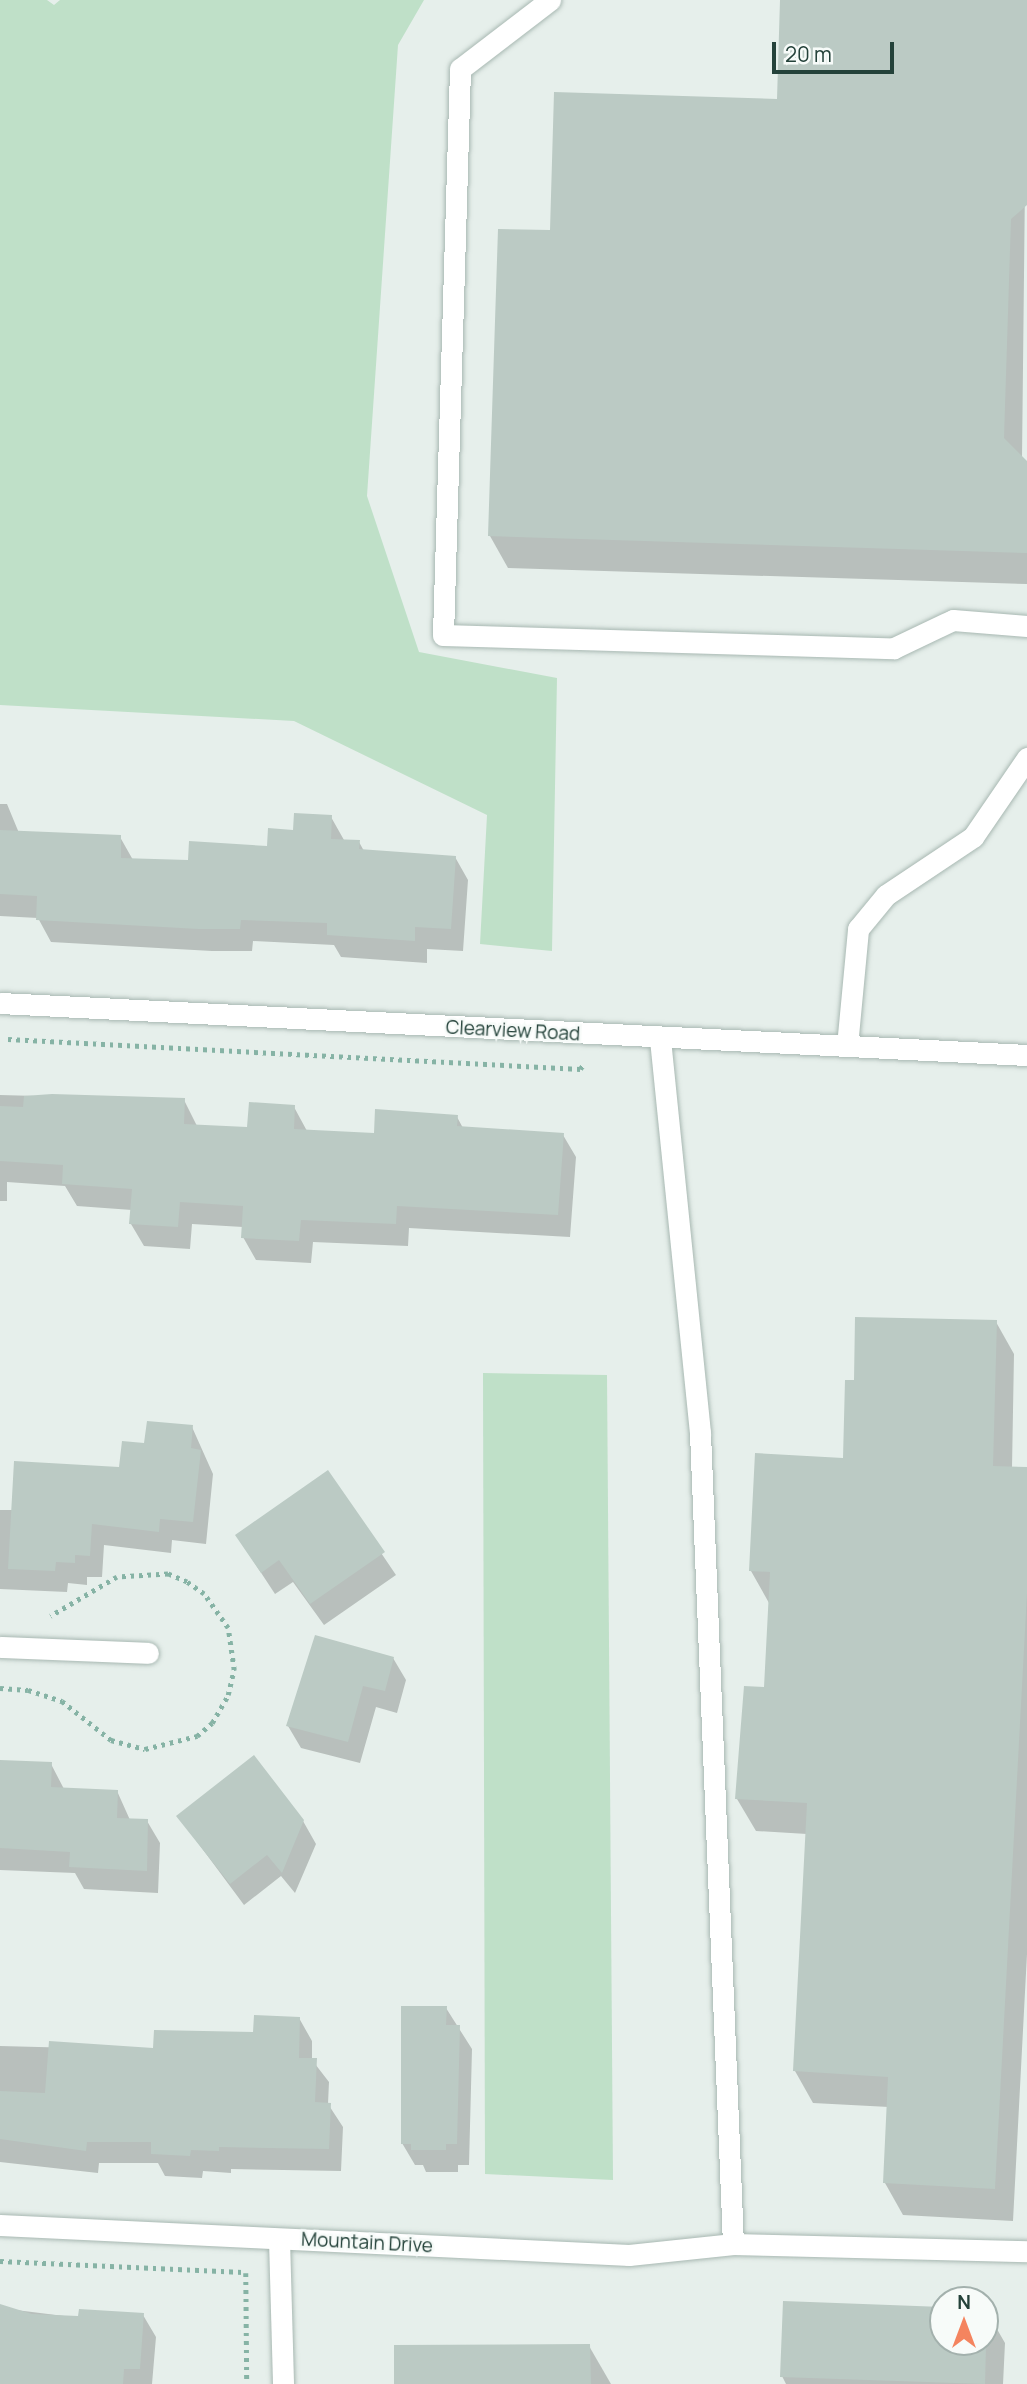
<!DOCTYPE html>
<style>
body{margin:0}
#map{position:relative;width:1027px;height:2384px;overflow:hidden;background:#e6efeb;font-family:Manrope,sans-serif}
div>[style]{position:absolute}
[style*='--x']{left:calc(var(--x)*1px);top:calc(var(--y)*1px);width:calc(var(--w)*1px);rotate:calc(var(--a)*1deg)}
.green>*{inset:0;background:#bfe0c8}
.shadow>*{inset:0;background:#0003}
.building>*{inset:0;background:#bbcac4}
.path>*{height:4.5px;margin-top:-2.25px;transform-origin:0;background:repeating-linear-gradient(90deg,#86b3a5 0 3.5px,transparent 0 8.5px)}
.roads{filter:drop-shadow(0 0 2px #a8b8b2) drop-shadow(0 0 2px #a8b8b2)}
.minor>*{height:21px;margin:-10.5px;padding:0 10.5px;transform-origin:10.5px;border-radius:10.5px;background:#fff}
span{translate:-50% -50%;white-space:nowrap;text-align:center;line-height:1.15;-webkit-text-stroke:5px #f7fbf9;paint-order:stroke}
.street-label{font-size:19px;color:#24423a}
.north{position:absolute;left:929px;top:2286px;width:70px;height:70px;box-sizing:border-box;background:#f7fbf9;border:2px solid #a3b1ad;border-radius:50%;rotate:0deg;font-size:19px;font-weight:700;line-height:28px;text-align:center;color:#24423a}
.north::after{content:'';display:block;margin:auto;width:24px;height:32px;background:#f4845f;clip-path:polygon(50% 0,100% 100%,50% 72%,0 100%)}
.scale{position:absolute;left:772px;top:42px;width:122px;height:32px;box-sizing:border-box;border:4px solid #24423a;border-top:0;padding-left:9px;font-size:21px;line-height:24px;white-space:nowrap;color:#24423a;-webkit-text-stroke:5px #f7fbf9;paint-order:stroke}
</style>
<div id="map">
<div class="green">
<i style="clip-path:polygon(0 0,47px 0,54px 5px,60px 0,424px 0,398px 45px,367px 496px,419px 652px,557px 678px,552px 951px,480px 944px,487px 815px,294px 721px,0 705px)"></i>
<i style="clip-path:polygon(483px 1373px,607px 1375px,613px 2180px,485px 2174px)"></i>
</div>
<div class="shadow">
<i style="clip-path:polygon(781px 0,1027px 0,1022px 459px,1027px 464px,1027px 584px,508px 568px,490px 536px,499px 231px,552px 232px,779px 101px)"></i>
<i style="clip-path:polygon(0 804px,7px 804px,19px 833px,120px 837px,133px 860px,189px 862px,269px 847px,331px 817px,344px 840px,359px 842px,364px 851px,455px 857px,468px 880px,463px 951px,427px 949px,427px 963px,341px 957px,334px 945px,253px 941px,252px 951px,212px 951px,51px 942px,38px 918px,0 916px)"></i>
<i style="clip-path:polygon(0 1095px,184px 1100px,197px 1126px,249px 1129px,294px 1107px,307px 1131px,376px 1135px,457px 1117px,463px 1128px,563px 1135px,576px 1157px,570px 1237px,409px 1228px,408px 1246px,313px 1242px,311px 1263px,256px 1260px,243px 1237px,243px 1227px,192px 1224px,190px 1249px,144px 1246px,131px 1224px,132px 1210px,77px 1206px,65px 1186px,7px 1182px,7px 1201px,0 1201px)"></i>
<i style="clip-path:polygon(996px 1322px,1014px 1354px,1012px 1468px,1027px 1469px,1027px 1954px,1013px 2221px,903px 2215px,885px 2183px,889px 2107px,813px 2103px,795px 2071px,807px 1834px,756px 1831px,737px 1799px,766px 1689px,769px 1603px,751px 1571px,845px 1459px,856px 1382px)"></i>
<i style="clip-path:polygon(192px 1427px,213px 1474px,206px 1544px,172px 1540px,171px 1553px,104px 1545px,102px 1577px,87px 1577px,87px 1585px,68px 1583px,67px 1592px,0 1589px,0 1510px,13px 1510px,121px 1468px,146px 1445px)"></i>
<i style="clip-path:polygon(327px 1473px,396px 1575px,324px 1625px,293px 1582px,275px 1594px,237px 1536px)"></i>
<i style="clip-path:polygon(393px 1658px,406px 1680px,397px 1713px,376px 1707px,360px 1763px,301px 1748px,288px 1726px)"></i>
<i style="clip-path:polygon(0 1762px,51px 1764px,64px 1789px,117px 1791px,130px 1820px,147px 1821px,160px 1843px,158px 1893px,84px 1889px,75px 1873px,0 1870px)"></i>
<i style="clip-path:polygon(178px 1816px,303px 1821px,316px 1844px,295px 1893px,281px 1876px,244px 1905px)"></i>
<i style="clip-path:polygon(446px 2008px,472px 2049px,469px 2165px,458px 2165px,458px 2172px,426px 2172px,423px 2165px,415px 2165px,402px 2143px)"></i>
<i style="clip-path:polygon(299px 2018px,312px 2041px,312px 2060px,329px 2082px,328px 2104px,343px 2127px,341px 2171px,231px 2169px,231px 2173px,203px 2171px,202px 2178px,165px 2176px,158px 2163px,99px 2163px,98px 2173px,0 2162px,0 2046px,155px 2050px,255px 2034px)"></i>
<i style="clip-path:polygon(0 2308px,80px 2318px,143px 2315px,156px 2337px,152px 2384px,0 2384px)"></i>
<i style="clip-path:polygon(943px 2309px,943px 2342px,985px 2342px,986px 2310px,1005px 2343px,1003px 2384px,786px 2384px,782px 2376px)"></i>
<i style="clip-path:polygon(589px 2346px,611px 2384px,396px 2384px)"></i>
</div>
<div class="building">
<i style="clip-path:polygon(780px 0,1027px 0,1027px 205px,1011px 219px,1004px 438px,1027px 461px,1027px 553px,488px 536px,498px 229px,550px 230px,554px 92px,777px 99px)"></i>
<i style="clip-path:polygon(294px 813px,332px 815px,331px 839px,360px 840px,359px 849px,456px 856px,451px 929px,415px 927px,415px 941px,327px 935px,327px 923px,241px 920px,240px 929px,199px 929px,36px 920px,37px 896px,0 894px,0 830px,121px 835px,121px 858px,188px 860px,189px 841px,267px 846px,268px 828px,293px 830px)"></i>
<i style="clip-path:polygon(52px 1094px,185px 1098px,184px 1124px,247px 1127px,249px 1102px,295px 1105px,294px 1129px,374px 1133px,375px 1109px,458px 1115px,457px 1126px,564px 1133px,558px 1215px,397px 1206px,396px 1224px,301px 1220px,299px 1241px,241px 1238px,243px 1206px,180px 1202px,178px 1227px,129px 1224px,132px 1189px,62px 1184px,63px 1165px,0 1161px,0 1106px,23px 1107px,24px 1096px)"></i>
<i style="clip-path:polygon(855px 1317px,997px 1320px,993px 1466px,1027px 1467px,1027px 1593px,995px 2189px,883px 2183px,888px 2077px,793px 2071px,807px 1803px,735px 1799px,744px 1686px,764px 1687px,770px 1572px,749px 1571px,755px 1453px,843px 1458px,845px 1380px,854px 1380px)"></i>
<i style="clip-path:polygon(147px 1421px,193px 1425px,191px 1448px,201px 1450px,193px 1522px,160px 1519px,159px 1532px,92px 1524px,90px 1556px,75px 1555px,75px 1563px,56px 1562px,55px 1571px,8px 1569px,14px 1461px,119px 1467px,122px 1441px,144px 1443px)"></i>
<i style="clip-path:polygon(328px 1470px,385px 1552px,310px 1604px,279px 1560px,261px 1573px,235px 1535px)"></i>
<i style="clip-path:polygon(315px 1635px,394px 1657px,385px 1691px,363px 1686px,348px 1742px,286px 1726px)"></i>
<i style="clip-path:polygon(254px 1755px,304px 1820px,282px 1873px,267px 1855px,230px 1884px,176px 1816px)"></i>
<i style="clip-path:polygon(0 1760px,52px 1762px,51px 1787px,118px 1790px,117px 1818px,148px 1819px,147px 1871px,69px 1867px,70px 1852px,0 1848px)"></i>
<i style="clip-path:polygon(401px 2006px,447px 2006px,446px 2025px,460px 2025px,457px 2144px,446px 2144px,446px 2150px,411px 2150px,411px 2144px,401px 2144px)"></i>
<i style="clip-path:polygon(254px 2015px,300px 2017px,299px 2058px,317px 2058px,315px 2102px,331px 2103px,329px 2149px,219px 2147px,219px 2151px,191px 2150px,190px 2156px,151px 2154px,151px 2142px,87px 2142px,86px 2151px,0 2139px,0 2091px,45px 2093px,49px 2041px,153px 2048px,154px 2030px,253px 2032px)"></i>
<i style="clip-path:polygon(783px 2301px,943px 2307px,943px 2342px,985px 2342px,987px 2309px,985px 2384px,780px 2377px)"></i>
<i style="clip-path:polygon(0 2304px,32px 2314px,78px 2316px,79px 2309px,144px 2313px,140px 2369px,124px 2369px,123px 2384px,0 2384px)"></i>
<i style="clip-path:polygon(590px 2344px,591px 2384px,394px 2384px,394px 2345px)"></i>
</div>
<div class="path">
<i style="--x:8;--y:1039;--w:573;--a:3"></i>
<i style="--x:580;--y:1069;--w:6;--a:-51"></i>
<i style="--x:0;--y:1688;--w:28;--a:4"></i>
<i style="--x:28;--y:1690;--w:36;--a:18"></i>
<i style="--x:62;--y:1701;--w:63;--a:38.5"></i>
<i style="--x:111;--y:1740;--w:35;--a:15"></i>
<i style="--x:145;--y:1749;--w:54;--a:-14"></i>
<i style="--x:197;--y:1736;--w:20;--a:-41"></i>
<i style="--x:212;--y:1723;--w:32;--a:-60"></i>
<i style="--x:228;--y:1695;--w:26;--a:-77"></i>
<i style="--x:234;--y:1670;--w:42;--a:-98.1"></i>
<i style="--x:228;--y:1628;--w:42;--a:-125.2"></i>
<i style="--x:204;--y:1594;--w:21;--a:-145"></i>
<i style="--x:187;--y:1582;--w:21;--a:-157"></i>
<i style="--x:168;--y:1574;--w:51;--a:176.6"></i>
<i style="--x:117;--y:1577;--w:77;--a:149.4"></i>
<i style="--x:0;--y:2261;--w:243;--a:2.6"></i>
<i style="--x:246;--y:2273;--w:111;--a:89.5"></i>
</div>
<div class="roads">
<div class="minor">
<i style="--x:550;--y:0;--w:113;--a:142.5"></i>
<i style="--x:460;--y:69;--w:566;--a:91.72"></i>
<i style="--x:443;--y:635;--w:451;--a:1.7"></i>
<i style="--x:894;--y:648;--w:65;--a:-25.4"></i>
<i style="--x:953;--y:620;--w:74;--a:4.6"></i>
<i style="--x:0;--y:1003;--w:1028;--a:2.9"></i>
<i style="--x:660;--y:1039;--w:396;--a:84.2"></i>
<i style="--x:700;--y:1433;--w:812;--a:87.67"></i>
<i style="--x:733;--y:2244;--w:294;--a:1.4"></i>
<i style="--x:847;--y:1046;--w:118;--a:-84.6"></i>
<i style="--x:858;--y:929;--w:44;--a:-50.5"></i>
<i style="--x:886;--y:895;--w:105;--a:-33.7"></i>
<i style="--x:973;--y:837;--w:96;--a:-55.6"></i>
<i style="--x:0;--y:1647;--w:148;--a:2.3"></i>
<i style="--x:0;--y:2225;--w:630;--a:2.73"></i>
<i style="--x:629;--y:2255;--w:105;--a:-6"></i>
<i style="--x:279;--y:2239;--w:145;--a:88.4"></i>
</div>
</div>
<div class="street-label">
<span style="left:513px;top:1031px;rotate:3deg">Clearview Road</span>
<span style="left:367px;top:2243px;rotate:3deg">Mountain Drive</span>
</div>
<div class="north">N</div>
<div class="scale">20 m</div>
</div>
